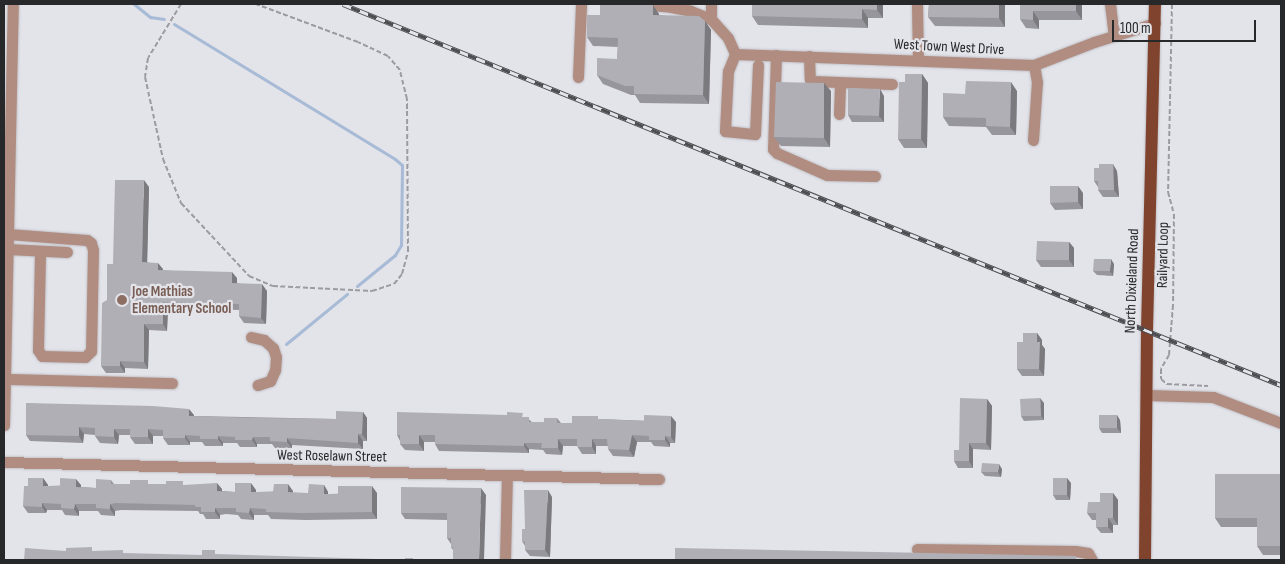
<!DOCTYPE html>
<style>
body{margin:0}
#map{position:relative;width:1285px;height:564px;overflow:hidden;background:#e3e3ea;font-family:"Sofia Sans Condensed",sans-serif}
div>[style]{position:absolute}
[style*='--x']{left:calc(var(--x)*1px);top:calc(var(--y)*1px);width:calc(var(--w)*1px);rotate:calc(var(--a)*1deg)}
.stream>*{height:3px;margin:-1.5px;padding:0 1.5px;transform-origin:1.5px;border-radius:1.5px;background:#a7bad6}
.path>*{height:2px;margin-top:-1px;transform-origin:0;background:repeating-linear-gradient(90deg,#9b9ba0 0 5px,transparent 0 7.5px)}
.roads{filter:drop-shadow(0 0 1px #c1c1c7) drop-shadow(0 0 1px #c1c1c7)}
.minor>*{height:11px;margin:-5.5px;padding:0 5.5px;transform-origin:5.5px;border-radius:5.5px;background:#b08d80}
.major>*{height:12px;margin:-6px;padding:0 6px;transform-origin:6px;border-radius:6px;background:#80442e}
.rail>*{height:5px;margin-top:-2.5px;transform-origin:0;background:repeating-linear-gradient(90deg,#e3e3ea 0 9px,#4c4d50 0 18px);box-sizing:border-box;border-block:1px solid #4c4d50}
.wall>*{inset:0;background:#97969d}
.shaded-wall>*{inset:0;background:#7b7a7f}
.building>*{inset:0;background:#b0afb6}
.dots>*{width:14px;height:14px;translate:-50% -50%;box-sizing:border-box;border:2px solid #e3e3ea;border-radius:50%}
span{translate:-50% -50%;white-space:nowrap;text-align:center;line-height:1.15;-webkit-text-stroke:4.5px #e3e3ea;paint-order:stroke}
.street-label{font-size:15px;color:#27282a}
.education-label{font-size:15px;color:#785e54;font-weight:700}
.left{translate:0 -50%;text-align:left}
.frame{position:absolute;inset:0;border:5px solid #27282a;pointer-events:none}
.scale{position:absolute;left:1112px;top:20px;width:144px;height:22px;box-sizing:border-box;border:2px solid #27282a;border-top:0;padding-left:6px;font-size:15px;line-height:18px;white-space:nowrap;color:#27282a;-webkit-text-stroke:4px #e3e3ea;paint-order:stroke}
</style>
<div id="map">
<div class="stream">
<i style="--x:134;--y:4;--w:21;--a:39"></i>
<i style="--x:150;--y:17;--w:14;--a:8"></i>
<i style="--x:174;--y:24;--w:259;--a:31.4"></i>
<i style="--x:395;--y:159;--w:9;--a:41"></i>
<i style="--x:402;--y:165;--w:80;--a:90.7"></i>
<i style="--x:401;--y:245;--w:12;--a:121"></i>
<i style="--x:395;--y:255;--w:49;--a:140.8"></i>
<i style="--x:286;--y:344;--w:79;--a:-39.3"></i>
</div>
<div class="path">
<i style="--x:181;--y:4;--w:63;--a:121.4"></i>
<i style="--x:148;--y:58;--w:19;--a:99"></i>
<i style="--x:145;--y:77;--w:84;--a:77.6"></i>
<i style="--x:163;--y:159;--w:48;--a:67.8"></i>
<i style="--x:181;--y:203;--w:100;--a:47"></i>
<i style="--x:249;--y:276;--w:26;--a:23"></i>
<i style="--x:273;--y:286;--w:99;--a:2.9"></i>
<i style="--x:372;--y:291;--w:23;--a:-18"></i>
<i style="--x:394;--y:284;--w:13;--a:-51"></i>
<i style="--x:402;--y:274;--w:24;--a:-75"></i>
<i style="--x:408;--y:251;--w:152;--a:-90.4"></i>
<i style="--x:407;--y:99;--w:30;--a:-104"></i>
<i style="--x:400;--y:70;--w:18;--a:-131"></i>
<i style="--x:388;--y:56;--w:33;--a:-155"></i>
<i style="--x:358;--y:42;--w:109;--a:-159.6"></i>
<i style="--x:1172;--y:4;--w:188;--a:91.2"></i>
<i style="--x:1168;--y:192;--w:23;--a:75"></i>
<i style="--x:1174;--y:214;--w:91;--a:90.6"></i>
<i style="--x:1173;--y:305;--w:50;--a:94.6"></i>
<i style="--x:1169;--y:355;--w:16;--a:120"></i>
<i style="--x:1161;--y:369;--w:10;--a:90"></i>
<i style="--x:1161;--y:379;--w:8;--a:40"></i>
<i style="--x:1167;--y:384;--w:41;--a:2.8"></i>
</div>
<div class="roads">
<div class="minor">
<i style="--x:634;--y:4;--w:32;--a:4"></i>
<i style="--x:666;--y:6;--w:25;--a:11"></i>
<i style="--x:691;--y:11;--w:22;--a:22"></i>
<i style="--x:711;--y:19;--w:25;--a:48"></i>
<i style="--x:728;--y:38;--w:17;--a:66"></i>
<i style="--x:735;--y:54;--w:18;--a:112"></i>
<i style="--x:728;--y:71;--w:60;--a:92.9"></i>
<i style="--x:725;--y:131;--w:30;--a:6"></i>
<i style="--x:755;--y:134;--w:69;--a:-87.5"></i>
<i style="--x:917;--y:4;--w:56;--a:89"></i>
<i style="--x:1110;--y:4;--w:32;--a:83"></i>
<i style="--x:711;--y:19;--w:15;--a:-90"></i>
<i style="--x:735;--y:54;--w:299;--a:2.1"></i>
<i style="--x:1034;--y:65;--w:64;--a:-21"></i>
<i style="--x:1094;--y:42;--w:64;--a:-17.3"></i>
<i style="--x:776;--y:55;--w:94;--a:91.8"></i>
<i style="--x:773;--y:149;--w:6;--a:45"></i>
<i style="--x:777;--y:153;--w:55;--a:23.7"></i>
<i style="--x:827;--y:175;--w:48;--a:1.2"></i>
<i style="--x:809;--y:56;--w:23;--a:88"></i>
<i style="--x:810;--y:79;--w:3;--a:45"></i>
<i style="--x:812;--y:81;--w:80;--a:2.1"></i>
<i style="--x:578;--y:77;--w:73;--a:-87.6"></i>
<i style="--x:839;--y:114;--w:31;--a:-88"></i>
<i style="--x:1033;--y:140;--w:58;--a:-86.1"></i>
<i style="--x:1037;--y:82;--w:17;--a:-100"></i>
<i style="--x:8;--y:234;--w:79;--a:4.3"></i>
<i style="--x:87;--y:240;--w:5;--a:37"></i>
<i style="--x:91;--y:243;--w:7;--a:74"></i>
<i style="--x:93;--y:250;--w:101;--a:91.1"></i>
<i style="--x:91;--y:351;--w:8;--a:135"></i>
<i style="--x:85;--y:357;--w:43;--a:-178.7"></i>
<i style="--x:42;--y:356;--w:7;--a:-124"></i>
<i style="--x:38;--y:350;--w:99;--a:-88.8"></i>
<i style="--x:8;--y:249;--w:59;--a:2.9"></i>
<i style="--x:251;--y:337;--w:13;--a:13"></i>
<i style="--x:264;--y:340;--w:12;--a:42"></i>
<i style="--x:273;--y:348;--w:9;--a:72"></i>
<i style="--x:276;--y:357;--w:13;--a:94"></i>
<i style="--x:275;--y:370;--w:12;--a:114"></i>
<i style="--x:270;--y:381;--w:13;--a:162"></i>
<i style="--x:5;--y:379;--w:167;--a:1.4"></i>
<i style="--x:1147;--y:395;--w:66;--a:1.7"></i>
<i style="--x:1213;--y:397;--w:73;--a:20.9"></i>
<i style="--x:4;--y:425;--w:421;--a:-88.8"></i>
<i style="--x:4;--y:462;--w:655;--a:1.49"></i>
<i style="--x:917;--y:549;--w:158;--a:0.7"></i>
<i style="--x:1075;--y:551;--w:13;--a:9"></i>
<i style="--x:1088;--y:553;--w:8;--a:60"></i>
<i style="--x:505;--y:560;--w:85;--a:-88.7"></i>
</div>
<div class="major">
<i style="--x:1145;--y:560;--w:230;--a:-89.5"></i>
<i style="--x:1147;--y:330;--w:326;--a:-88.6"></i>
</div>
</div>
<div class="rail">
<i style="--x:343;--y:4;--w:1012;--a:22.11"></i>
</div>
<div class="wall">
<i style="clip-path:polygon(616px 4px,625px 4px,659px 14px,659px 15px,705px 21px,711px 30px,709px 104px,640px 103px,635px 95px,631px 95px,603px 84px,597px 75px,617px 59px,618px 47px,593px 46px,587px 37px)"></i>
<i style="clip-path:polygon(752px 4px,883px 4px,883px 18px,868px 18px,868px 28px,758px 25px,752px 16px)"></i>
<i style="clip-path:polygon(929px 4px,1005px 4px,1005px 27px,935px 26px,928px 17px)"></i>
<i style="clip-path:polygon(1020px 4px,1082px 4px,1082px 20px,1039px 20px,1039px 29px,1026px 28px,1020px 19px)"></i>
<i style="clip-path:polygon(922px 74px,928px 83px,927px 148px,904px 148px,898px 139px,905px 82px)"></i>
<i style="clip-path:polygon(831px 91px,830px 147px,781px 146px,774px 137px)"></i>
<i style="clip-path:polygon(1017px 91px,1016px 135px,992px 135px,986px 127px,949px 126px,943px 117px,965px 94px)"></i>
<i style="clip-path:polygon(884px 96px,884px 122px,852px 122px,848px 115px)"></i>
<i style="clip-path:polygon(1099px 168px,1117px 171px,1119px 197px,1103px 197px,1098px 190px,1098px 187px,1094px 181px)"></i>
<i style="clip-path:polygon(149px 187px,147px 262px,162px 270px,237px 278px,237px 283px,267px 291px,266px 324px,244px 323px,239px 316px,239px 310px,168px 308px,167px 331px,149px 330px,148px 369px,125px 368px,125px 373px,106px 373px,101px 366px,107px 300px,113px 264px)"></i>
<i style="clip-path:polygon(1083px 193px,1083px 209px,1055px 210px,1050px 203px)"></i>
<i style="clip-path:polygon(1069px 242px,1074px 248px,1074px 267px,1041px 267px,1036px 260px)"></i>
<i style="clip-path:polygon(1114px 264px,1113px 276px,1097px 275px,1093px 271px)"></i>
<i style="clip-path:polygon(1037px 333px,1042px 340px,1042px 345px,1045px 349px,1044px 376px,1022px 376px,1017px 369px,1023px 342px)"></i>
<i style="clip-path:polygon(987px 399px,992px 406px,991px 450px,973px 449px,973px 468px,958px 468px,954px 461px,959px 450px)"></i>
<i style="clip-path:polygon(26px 403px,194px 416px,336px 419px,363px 412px,367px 418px,367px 441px,363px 441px,363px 449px,292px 445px,292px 448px,275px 448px,272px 444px,257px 444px,257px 447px,240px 447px,237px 443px,223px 443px,223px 446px,205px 446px,202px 442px,190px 442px,190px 445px,168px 445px,163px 438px,163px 436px,153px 436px,153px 444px,135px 444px,130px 437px,130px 435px,119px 435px,118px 444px,100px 443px,95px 436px,95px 435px,84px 434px,83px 443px,30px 441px,26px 435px)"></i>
<i style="clip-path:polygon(1044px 403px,1044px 420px,1024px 421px,1021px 416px)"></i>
<i style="clip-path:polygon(526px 417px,532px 422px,544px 422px,557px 418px,561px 423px,572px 423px,600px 419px,676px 422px,675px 443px,670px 443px,670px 447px,654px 446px,651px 442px,637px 442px,634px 457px,613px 456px,608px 449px,608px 446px,596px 446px,596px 454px,582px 454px,577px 446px,563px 446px,562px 455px,546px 454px,543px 450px,529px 449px,529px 453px,439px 451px,435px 444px,435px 442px,424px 442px,424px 451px,405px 450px,400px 444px,400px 441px,397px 435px)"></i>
<i style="clip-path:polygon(1120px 420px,1121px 433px,1102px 433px,1099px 428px)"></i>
<i style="clip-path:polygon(1002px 469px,1001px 477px,985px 476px,981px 472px)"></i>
<i style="clip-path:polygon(1281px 474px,1281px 555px,1263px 555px,1257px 546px,1257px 527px,1221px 527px,1215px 518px)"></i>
<i style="clip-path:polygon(43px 478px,48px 485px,48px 486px,81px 485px,81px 487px,96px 488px,111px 480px,114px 484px,185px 485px,222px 489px,222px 491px,235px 492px,256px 490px,256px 492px,293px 491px,293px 493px,308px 493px,324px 485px,328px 492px,328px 494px,377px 493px,377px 519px,306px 520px,271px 519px,268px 515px,254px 515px,254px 520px,241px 519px,238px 515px,226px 514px,220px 515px,220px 519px,206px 519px,203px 514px,200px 514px,198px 511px,121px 510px,115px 511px,115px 516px,101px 515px,98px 511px,79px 511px,79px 516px,65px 515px,62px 510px,47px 510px,46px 513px,28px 513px,23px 506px,28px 486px)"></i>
<i style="clip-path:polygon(1071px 483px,1070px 500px,1056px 500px,1053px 495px)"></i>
<i style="clip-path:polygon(1113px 493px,1118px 500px,1118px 525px,1113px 525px,1113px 533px,1101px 533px,1096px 527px,1096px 520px,1092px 520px,1087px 513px,1100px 502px)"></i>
<i style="clip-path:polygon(486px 495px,453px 550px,451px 547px,451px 544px,447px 538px,447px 520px,405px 519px,401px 513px)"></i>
<i style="clip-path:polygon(552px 497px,550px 557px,530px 556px,525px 550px,525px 546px,522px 541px,525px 529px)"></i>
</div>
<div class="shaded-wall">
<i style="clip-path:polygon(877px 4px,883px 4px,883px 18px,877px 10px)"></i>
<i style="clip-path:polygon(999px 4px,1005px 4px,1005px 27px,999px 18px)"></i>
<i style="clip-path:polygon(1076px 4px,1082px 4px,1082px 20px,1076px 11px)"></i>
<i style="clip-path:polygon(653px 5px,659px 14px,659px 24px,653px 15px)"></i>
<i style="clip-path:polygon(862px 9px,868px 18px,868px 28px,862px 19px)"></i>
<i style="clip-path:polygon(1033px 11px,1039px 20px,1039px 29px,1033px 20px)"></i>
<i style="clip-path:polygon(705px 21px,711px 30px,709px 104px,703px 95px)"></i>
<i style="clip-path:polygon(922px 74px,928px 83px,927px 148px,921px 139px)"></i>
<i style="clip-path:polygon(1011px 82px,1017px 91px,1016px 135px,1010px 127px)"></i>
<i style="clip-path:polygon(824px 83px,831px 91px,830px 147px,824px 138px)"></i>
<i style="clip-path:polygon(880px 89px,884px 96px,884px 122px,879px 116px)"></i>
<i style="clip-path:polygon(1113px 164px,1117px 171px,1119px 197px,1114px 190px)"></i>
<i style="clip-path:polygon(144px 180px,149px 187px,147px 269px,142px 262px)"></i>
<i style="clip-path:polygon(1078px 186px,1083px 193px,1083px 209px,1078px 202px)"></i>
<i style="clip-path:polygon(1069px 242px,1074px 248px,1074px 267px,1069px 260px)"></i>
<i style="clip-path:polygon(1111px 259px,1114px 264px,1113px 276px,1110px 271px)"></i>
<i style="clip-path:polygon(158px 263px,163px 269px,162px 277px,158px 270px)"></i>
<i style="clip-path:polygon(232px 272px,237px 278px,237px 290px,232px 283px)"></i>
<i style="clip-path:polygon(262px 284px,267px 291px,266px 324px,261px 318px)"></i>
<i style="clip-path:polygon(163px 302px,168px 308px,167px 331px,163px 324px)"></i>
<i style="clip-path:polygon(144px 324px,149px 330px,148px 369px,144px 362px)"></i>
<i style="clip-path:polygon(1037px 333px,1042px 340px,1042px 345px,1045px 349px,1044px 376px,1039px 369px,1037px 342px)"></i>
<i style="clip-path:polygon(120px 361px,125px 368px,125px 373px,120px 366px)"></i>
<i style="clip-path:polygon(1040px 398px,1044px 403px,1044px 420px,1041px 416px)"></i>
<i style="clip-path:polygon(987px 399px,992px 406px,991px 450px,986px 443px)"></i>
<i style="clip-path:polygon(189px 409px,194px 415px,194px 423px,189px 416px)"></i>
<i style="clip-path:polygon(363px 412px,367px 418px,367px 441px,362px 434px)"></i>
<i style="clip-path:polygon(1117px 415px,1120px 420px,1121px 433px,1117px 428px)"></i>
<i style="clip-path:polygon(671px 416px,676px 422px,675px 443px,671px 437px)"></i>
<i style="clip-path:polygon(79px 427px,84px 434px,83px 443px,79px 436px)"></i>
<i style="clip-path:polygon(114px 429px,119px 435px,118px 444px,114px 437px)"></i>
<i style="clip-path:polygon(148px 429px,153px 436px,153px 444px,148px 437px)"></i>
<i style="clip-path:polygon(358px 434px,363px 441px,363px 449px,358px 443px)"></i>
<i style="clip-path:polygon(185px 435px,190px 442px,190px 445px,185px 438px)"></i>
<i style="clip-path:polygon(419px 435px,424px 442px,424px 451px,419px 444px)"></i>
<i style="clip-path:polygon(632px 435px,637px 442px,634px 457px,629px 450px)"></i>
<i style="clip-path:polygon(218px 436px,223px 443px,223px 446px,218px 439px)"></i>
<i style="clip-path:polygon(665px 436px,670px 443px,670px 447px,665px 440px)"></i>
<i style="clip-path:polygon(253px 437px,257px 444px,257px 447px,252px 440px)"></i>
<i style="clip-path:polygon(287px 438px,292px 445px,292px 448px,287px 442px)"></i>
<i style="clip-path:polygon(558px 439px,563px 446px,562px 455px,558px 448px)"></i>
<i style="clip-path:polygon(592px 439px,596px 446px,596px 454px,592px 447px)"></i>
<i style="clip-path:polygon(524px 443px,529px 449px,529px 453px,524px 446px)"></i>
<i style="clip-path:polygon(969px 443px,973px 449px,973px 468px,969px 461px)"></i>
<i style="clip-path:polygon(999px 464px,1002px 469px,1001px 477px,998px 472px)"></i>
<i style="clip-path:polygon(43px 478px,48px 485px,48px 493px,43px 486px)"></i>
<i style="clip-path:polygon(1067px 478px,1071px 483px,1070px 500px,1067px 495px)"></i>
<i style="clip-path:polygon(76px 479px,81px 485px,81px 494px,76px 487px)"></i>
<i style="clip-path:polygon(217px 483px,222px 489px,222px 498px,217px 491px)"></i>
<i style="clip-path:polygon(251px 483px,256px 490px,256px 499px,251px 492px)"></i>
<i style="clip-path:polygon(288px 484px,293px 491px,293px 499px,288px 492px)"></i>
<i style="clip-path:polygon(324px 485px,328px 492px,328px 501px,324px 494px)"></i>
<i style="clip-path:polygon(372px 486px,377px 493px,377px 519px,372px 512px)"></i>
<i style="clip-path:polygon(481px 488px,486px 495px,484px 560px,479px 560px)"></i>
<i style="clip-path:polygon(548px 490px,552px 497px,550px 557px,545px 550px)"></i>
<i style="clip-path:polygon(1113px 493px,1118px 500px,1118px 525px,1113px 518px)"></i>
<i style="clip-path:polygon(42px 503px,47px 510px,46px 513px,42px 507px)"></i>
<i style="clip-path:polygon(75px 504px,79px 511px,79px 516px,74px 509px)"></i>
<i style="clip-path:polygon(110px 504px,115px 511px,115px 516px,110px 509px)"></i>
<i style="clip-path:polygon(215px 508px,220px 515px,220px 519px,215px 512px)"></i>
<i style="clip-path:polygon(250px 508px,254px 515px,254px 520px,249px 513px)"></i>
<i style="clip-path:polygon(1108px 518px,1113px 525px,1113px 533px,1108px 527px)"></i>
</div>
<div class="building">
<i style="clip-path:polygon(600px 4px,653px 5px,653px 15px,699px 16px,705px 21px,703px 95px,634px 94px,634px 86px,625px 86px,597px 75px,597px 58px,617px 59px,618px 38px,587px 37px,587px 15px,600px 15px)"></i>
<i style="clip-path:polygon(752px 4px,877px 4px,877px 10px,862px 9px,862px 19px,752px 16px)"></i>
<i style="clip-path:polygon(929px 4px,999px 4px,999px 18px,928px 17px)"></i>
<i style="clip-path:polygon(1020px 4px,1076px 4px,1076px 11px,1033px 11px,1033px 20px,1020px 19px)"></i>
<i style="clip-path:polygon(905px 74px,922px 74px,921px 139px,898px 139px,899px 82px,905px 82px)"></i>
<i style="clip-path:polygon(966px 81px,1011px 82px,1010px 127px,986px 126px,986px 118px,943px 117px,943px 93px,965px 94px)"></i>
<i style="clip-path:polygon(776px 82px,824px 83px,824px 138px,774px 137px)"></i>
<i style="clip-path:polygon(848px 88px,880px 89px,879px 116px,848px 115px)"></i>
<i style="clip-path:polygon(1099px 164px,1113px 164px,1114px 190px,1098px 190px,1098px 181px,1094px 181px,1094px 168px,1099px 168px)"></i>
<i style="clip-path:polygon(115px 180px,144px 180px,142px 262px,158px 263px,158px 270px,232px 272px,232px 283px,262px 284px,261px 318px,239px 316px,239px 304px,163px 302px,163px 324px,144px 324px,144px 362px,120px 361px,120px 366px,101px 366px,102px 303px,107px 300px,107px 264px,113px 264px)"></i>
<i style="clip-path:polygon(1050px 186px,1078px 186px,1078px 202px,1050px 203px)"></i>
<i style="clip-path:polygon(1037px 241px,1069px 242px,1069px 260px,1036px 260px)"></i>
<i style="clip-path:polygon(1094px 259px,1111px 259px,1110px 271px,1093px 271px)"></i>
<i style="clip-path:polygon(1023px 333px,1037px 333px,1037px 342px,1040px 342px,1039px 369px,1017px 369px,1017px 342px,1023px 342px)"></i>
<i style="clip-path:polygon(960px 398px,987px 399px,986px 443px,969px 443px,969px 461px,954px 461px,954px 450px,959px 450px)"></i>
<i style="clip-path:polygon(1040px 398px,1041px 416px,1021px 416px,1020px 399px)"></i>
<i style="clip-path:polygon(26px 403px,153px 406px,189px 409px,189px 416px,259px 418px,336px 419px,336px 411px,363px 412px,362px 434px,358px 434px,358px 443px,287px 438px,287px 442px,270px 441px,270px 437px,253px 437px,252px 440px,235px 440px,235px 437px,218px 436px,218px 439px,200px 439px,200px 436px,185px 435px,185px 438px,163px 438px,163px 430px,148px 429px,148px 437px,130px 437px,130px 429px,114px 429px,114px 437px,95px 436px,95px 428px,79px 427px,79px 436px,26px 435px)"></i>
<i style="clip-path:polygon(397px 412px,507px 415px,507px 412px,523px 413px,522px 417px,529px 417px,529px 422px,544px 422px,544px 418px,557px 418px,557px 423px,572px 423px,572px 416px,598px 416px,598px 419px,644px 421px,644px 415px,671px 416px,671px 437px,665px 436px,665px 440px,649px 440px,649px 436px,632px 435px,629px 450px,608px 449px,607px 439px,592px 439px,592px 447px,577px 447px,577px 439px,558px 439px,558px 448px,541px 448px,542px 443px,524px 443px,524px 446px,435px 444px,435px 435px,419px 435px,419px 444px,400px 444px,400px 435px,397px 435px)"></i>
<i style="clip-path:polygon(1099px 415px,1117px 415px,1117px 428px,1099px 428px)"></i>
<i style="clip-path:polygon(982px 463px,999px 464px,998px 472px,981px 472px)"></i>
<i style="clip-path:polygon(1215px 474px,1281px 474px,1281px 546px,1257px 546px,1257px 518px,1215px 518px)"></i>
<i style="clip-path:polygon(28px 478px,43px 478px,43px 486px,60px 486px,60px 478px,76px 479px,76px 487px,96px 488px,96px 479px,111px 480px,111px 484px,130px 484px,130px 480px,148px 480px,148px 484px,166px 484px,166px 481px,183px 481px,183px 485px,217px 483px,217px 491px,235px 492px,235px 483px,251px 483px,251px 492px,273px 492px,274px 484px,288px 484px,288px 492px,308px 493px,309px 484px,324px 485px,324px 494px,338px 494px,338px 486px,372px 486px,372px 512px,301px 513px,266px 512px,266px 509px,250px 508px,249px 513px,236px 512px,236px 508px,215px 508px,215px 512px,201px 512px,201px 507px,195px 507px,195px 505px,116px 503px,110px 504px,110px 509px,96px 508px,96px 504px,75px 504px,74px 509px,61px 508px,61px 504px,42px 503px,42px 507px,23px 506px,24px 486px,28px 486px)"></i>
<i style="clip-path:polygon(1053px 478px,1067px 478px,1067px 495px,1053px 495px)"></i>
<i style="clip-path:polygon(401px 487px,481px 488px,479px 560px,453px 560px,453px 547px,451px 547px,451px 538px,447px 538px,447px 513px,401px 513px)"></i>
<i style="clip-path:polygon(524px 490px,548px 490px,545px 550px,525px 550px,525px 542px,522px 541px,522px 529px,525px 529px)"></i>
<i style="clip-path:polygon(1100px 493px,1113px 493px,1113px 518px,1108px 518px,1108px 527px,1096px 527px,1096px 513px,1087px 513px,1088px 502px,1100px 502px)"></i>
<i style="clip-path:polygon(92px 547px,92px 551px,123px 550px,123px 553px,202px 555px,202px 550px,215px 550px,215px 554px,376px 559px,376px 560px,24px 560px,25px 548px,66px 551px,66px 548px)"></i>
<i style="clip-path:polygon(675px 548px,1076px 556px,1076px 560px,675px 560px)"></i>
<i style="clip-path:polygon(405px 558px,413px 558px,413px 560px,405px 560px)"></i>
</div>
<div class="dots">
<i style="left:122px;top:300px;background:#8d6e63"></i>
</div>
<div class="street-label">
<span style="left:949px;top:47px;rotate:3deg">West Town West Drive</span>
<span style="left:1163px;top:255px;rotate:-89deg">Railyard Loop</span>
<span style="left:1132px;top:281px;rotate:-88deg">North Dixieland Road</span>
<span style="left:332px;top:456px;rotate:1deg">West Roselawn Street</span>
</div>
<div class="education-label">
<span class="left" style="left:132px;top:300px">Joe Mathias<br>Elementary School</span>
</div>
<div class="frame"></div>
<div class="scale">100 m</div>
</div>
